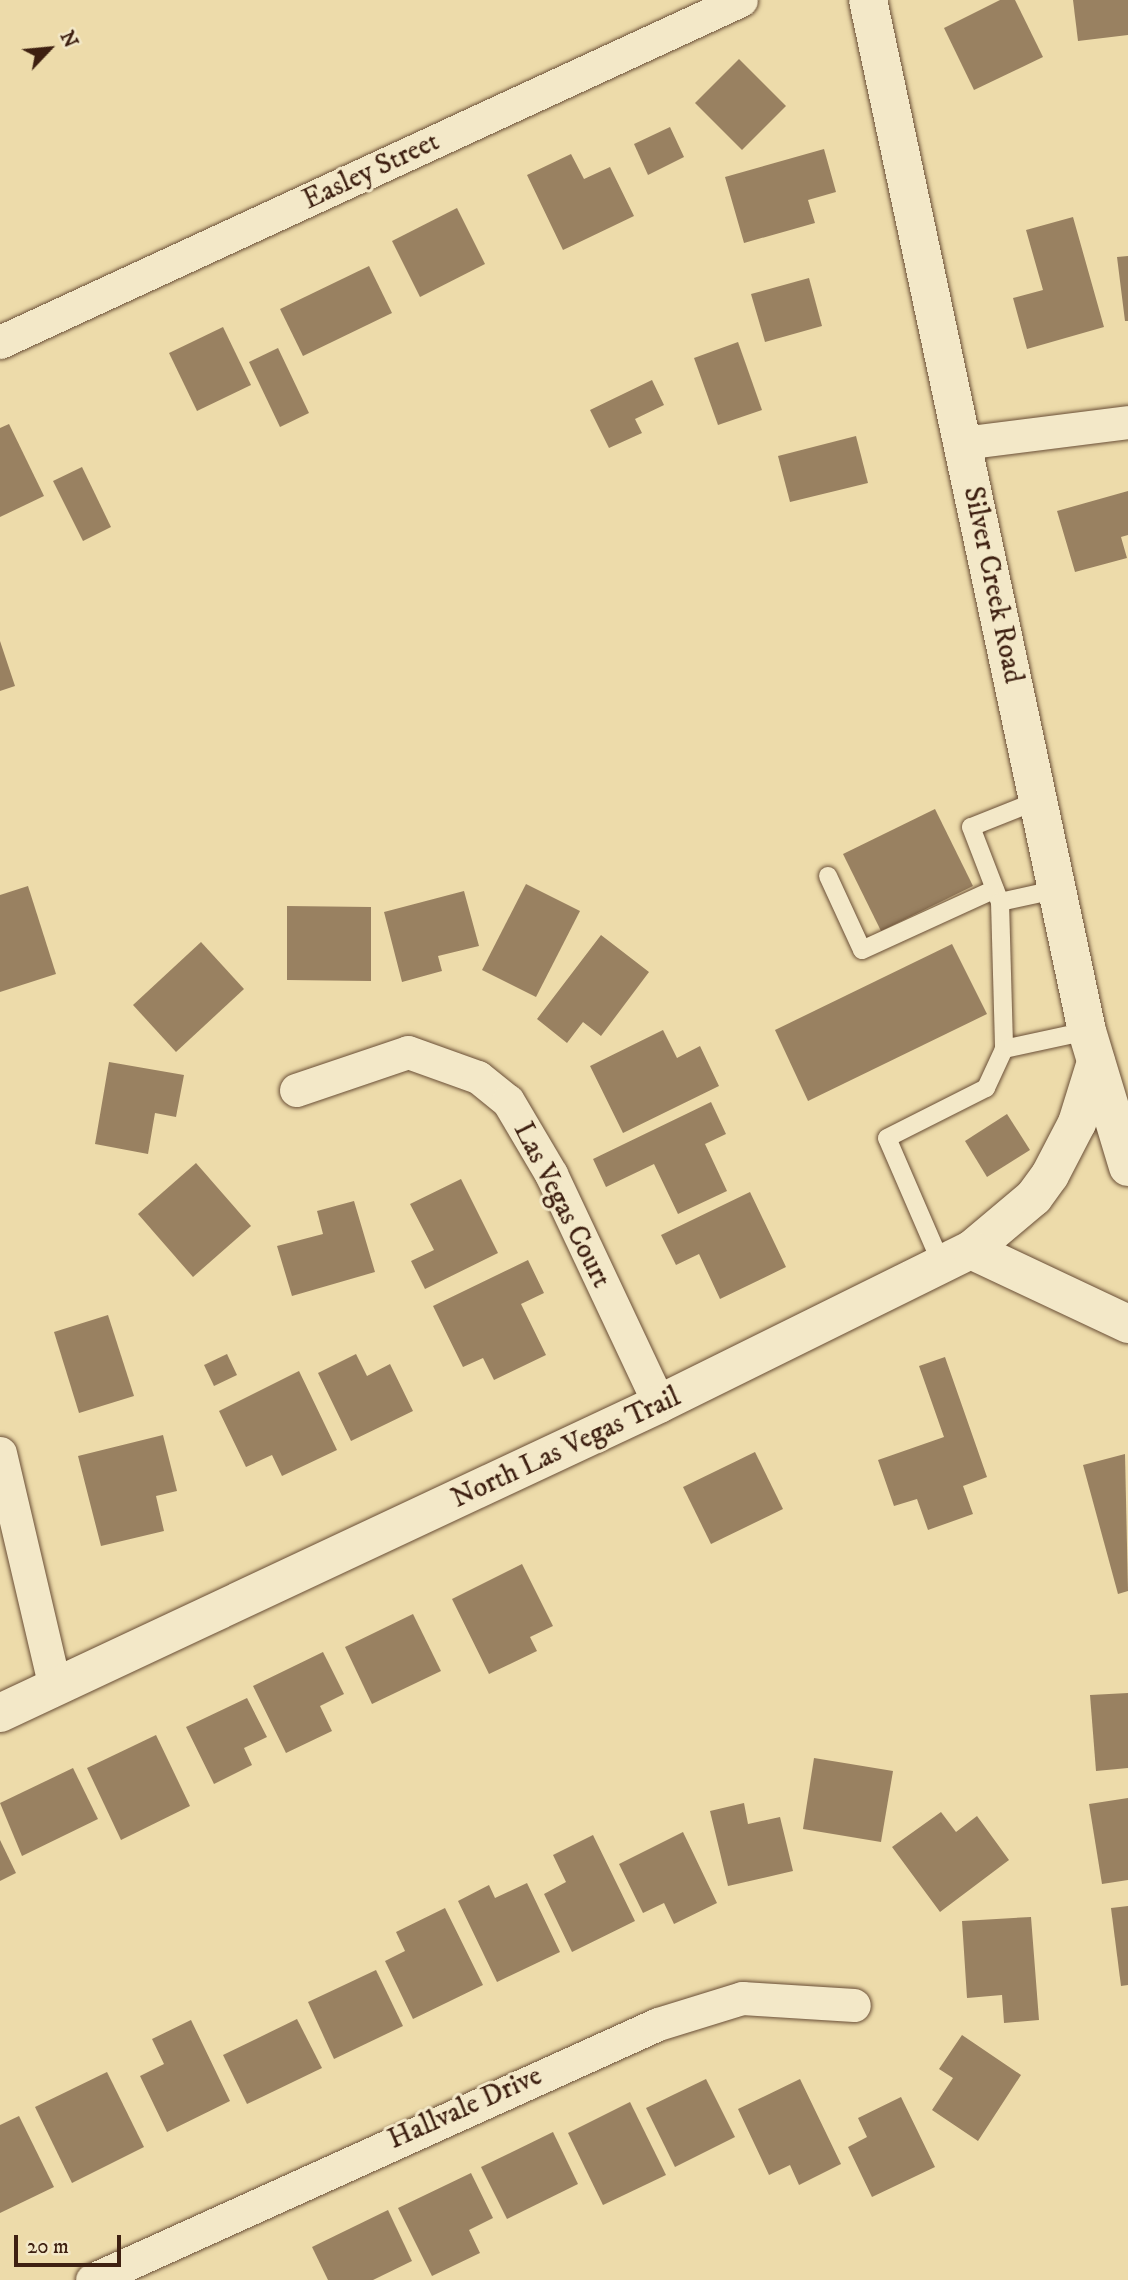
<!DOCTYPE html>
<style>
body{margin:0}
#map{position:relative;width:1128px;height:2280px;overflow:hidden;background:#eddbaa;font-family:"IM FELL DW Pica",serif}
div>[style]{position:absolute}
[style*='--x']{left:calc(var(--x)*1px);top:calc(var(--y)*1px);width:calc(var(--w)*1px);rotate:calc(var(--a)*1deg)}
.building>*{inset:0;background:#998161}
.roads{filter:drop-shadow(0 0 2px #6a4f37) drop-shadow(0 0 2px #6a4f37)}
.service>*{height:18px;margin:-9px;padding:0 9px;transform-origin:9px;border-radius:9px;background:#f3e8c8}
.minor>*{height:33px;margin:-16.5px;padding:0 16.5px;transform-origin:16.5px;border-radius:16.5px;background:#f3e8c8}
.tertiary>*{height:38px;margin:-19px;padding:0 19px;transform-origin:19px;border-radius:19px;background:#f3e8c8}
span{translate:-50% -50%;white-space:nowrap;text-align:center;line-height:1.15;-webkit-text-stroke:6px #f3e8c8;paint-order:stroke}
.street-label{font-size:28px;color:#3e2011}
.north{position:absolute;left:14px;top:14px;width:70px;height:70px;-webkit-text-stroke:5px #f3e8c8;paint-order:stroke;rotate:64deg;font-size:19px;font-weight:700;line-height:28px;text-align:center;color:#3e2011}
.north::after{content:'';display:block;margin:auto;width:24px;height:32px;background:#3e2011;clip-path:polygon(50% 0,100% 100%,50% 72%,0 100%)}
.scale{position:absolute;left:14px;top:2235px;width:107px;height:32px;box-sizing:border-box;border:4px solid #3e2011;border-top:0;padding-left:9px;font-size:21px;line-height:24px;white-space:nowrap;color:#3e2011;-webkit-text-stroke:5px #f3e8c8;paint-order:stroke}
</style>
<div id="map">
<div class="building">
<i style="clip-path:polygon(1000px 0,1015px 0,1043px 57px,974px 90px,944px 28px)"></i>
<i style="clip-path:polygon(1073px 0,1128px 0,1128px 35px,1078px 41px)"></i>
<i style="clip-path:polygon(739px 59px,786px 106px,742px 150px,695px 103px)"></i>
<i style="clip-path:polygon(670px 127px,684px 157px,648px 175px,634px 144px)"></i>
<i style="clip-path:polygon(824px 149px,836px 192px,808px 200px,815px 223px,744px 243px,725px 177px)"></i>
<i style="clip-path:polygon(571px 154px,584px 179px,610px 167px,634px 216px,563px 250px,527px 175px)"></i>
<i style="clip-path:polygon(457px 208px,485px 264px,420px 297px,392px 241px)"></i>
<i style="clip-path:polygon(1073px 217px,1104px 327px,1027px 349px,1013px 298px,1043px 290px,1026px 230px)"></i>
<i style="clip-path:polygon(1128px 256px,1128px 321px,1125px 321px,1117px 257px)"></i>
<i style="clip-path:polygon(369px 266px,392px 313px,303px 356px,280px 309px)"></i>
<i style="clip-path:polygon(809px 278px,822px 326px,765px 342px,751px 294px)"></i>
<i style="clip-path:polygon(223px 327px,251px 385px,197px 411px,169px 353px)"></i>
<i style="clip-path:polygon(738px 342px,762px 410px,718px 425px,694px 358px)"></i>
<i style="clip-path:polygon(278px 348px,309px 413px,280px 427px,249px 362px)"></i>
<i style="clip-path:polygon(652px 380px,664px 405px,635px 419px,642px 433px,609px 448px,590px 410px)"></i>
<i style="clip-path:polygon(9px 424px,44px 496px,0 517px,0 428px)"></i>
<i style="clip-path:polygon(856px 436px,868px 483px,790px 502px,778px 456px)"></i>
<i style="clip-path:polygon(82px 467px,111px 527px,83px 541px,53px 481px)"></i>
<i style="clip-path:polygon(1128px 491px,1128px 535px,1121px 537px,1127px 558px,1075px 572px,1057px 511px)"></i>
<i style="clip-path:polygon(0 641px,15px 686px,0 691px)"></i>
<i style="clip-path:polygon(935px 809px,973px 886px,881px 931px,843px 854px)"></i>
<i style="clip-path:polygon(526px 884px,580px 911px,536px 997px,482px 970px)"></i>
<i style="clip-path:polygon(28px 886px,56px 974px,0 992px,0 895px)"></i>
<i style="clip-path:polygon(464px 891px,479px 946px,438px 956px,442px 971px,402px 982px,384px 912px)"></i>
<i style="clip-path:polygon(287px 906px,371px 907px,371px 981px,287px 980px)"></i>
<i style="clip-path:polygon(601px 935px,649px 972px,601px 1036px,583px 1022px,567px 1043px,537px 1019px)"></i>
<i style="clip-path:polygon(201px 942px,244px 989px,176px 1052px,133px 1005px)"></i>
<i style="clip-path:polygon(952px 944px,987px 1014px,808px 1101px,775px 1030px)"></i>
<i style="clip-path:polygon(663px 1030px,677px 1058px,700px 1046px,719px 1086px,623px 1133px,590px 1066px)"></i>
<i style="clip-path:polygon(109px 1062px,184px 1075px,176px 1117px,155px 1113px,148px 1154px,95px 1144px)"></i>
<i style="clip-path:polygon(711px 1102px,726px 1134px,705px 1144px,727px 1191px,678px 1214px,654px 1164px,606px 1187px,593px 1159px)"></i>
<i style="clip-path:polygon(1007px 1114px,1030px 1150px,987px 1177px,965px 1141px)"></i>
<i style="clip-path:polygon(196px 1163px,251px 1226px,193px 1277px,138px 1214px)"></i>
<i style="clip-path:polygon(461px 1179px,498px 1253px,425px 1289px,411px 1261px,434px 1250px,410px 1204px)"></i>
<i style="clip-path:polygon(750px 1192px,786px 1267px,720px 1299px,699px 1254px,676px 1265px,661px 1235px)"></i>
<i style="clip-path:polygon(354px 1201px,375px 1272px,292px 1296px,277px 1246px,323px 1234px,317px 1211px)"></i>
<i style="clip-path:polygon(528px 1260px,544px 1293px,521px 1304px,546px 1355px,494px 1380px,483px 1358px,463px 1367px,433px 1306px)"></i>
<i style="clip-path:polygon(108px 1315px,134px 1396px,79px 1413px,54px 1332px)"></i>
<i style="clip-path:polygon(227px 1354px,237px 1375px,214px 1386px,204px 1365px)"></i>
<i style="clip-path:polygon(356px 1354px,367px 1376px,390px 1364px,413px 1411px,351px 1441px,318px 1373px)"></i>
<i style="clip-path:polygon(945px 1357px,987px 1477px,963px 1486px,973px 1514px,928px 1530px,917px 1499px,894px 1506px,878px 1460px,944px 1437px,919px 1366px)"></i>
<i style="clip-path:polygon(299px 1371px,337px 1450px,282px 1476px,272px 1455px,246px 1467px,219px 1411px)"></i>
<i style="clip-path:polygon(163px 1435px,177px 1491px,156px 1496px,164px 1531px,101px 1546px,78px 1456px)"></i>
<i style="clip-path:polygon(755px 1452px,783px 1509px,711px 1544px,683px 1487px)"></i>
<i style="clip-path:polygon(1125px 1454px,1128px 1591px,1118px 1594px,1083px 1465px)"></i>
<i style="clip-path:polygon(522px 1564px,553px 1626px,530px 1637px,537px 1651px,489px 1674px,452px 1599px)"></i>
<i style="clip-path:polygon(413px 1614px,441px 1671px,372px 1704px,345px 1647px)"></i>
<i style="clip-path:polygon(323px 1652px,344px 1694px,320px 1706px,332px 1731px,286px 1753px,253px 1686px)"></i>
<i style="clip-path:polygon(1128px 1693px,1128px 1768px,1096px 1771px,1090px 1695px)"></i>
<i style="clip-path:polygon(247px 1698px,267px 1737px,244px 1748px,252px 1765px,214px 1784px,186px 1727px)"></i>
<i style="clip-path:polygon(156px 1735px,190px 1806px,121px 1840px,87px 1768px)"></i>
<i style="clip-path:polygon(814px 1758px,893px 1771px,881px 1842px,803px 1829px)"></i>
<i style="clip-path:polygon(73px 1768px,98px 1819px,22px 1856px,0 1803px)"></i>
<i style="clip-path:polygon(1128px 1798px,1128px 1880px,1102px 1884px,1089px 1804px)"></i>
<i style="clip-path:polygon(744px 1803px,748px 1824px,780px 1817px,793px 1871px,728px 1886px,710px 1811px)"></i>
<i style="clip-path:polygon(941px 1812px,956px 1832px,977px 1816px,1009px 1860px,940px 1912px,892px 1847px)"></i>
<i style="clip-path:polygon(683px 1832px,717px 1903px,674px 1924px,664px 1903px,643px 1913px,619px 1864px)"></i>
<i style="clip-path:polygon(593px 1835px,635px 1921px,572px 1952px,544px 1894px,566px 1882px,553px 1855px)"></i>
<i style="clip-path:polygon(0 1840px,16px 1873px,0 1881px)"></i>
<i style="clip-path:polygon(527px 1883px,560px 1952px,497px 1982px,458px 1901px,489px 1885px,495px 1898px)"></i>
<i style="clip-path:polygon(1128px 1906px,1128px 1985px,1121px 1986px,1111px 1908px)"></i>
<i style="clip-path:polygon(445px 1908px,483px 1985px,413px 2019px,385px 1961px,405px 1951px,396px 1932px)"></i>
<i style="clip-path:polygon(1031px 1917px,1039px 2020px,1004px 2023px,1002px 1995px,967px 1998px,962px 1921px)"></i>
<i style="clip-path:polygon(376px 1970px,403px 2026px,334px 2059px,308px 2002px)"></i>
<i style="clip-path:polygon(297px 2019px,322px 2068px,247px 2104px,223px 2055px)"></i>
<i style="clip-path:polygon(191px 2020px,230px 2101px,167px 2132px,140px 2076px,164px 2064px,152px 2039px)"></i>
<i style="clip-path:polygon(962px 2035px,1021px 2075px,978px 2141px,932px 2110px,953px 2078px,939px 2069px)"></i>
<i style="clip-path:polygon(107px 2072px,144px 2147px,72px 2183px,35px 2107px)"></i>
<i style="clip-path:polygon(706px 2079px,735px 2137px,675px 2167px,646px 2108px)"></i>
<i style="clip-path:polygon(800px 2079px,841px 2164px,799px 2185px,790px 2165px,769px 2175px,738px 2109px)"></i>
<i style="clip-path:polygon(901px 2097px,935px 2167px,872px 2197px,848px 2147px,867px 2137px,858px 2118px)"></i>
<i style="clip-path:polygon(630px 2102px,666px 2175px,603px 2205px,568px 2133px)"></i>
<i style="clip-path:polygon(19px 2116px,54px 2187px,0 2213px,0 2125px)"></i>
<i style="clip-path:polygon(553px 2132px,578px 2184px,507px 2219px,481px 2167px)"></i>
<i style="clip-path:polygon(471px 2173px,493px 2218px,469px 2230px,480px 2253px,432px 2276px,398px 2208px)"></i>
<i style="clip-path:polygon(388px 2210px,412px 2261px,373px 2280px,328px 2280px,312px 2247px)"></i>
</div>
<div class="roads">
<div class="service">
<i style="--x:1039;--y:800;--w:73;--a:158.3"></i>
<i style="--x:971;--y:827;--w:80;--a:68.9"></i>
<i style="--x:1000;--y:902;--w:60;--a:-12.4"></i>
<i style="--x:828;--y:876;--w:81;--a:65.3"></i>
<i style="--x:862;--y:950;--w:146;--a:-24.6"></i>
<i style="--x:1000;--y:902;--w:147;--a:88.4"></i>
<i style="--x:1004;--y:1049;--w:85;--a:-12.2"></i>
<i style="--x:942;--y:1265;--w:138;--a:-113.4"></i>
<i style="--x:887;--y:1138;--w:111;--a:-26.8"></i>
<i style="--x:986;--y:1088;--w:43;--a:-65.2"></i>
</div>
<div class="minor">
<i style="--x:0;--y:342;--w:816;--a:-24.78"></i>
<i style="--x:962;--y:443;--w:167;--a:-7.2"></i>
<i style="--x:296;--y:1090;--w:118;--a:-18.7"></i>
<i style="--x:408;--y:1052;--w:74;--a:19.7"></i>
<i style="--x:478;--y:1077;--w:38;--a:39"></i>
<i style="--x:508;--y:1101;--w:85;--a:59.5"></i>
<i style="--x:551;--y:1174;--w:254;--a:64.8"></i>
<i style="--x:0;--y:1453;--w:240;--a:76.8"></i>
<i style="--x:92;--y:2280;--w:621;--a:-24.34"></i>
<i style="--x:658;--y:2024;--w:88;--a:-17.2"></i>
<i style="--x:742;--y:1998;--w:112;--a:3.6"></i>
</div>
<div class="tertiary">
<i style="--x:868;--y:0;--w:1054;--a:78.01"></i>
<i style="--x:1087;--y:1031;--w:142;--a:73.2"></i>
<i style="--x:971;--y:1250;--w:82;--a:-40.1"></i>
<i style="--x:1034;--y:1197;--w:27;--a:-54"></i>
<i style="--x:1050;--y:1175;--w:59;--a:-62.6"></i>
<i style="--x:1077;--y:1123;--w:64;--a:-72.7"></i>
<i style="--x:0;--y:1713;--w:728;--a:-25.12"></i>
<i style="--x:659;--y:1404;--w:348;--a:-26.3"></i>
<i style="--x:971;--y:1250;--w:174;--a:25.2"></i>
</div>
</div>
<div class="street-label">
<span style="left:371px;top:171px;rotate:-25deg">Easley Street</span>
<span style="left:993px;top:585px;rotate:78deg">Silver Creek Road</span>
<span style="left:562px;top:1205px;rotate:63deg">Las Vegas Court</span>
<span style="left:566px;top:1448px;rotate:-25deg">North Las Vegas Trail</span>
<span style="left:465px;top:2108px;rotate:-24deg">Hallvale Drive</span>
</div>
<div class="north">N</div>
<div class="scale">20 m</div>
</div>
